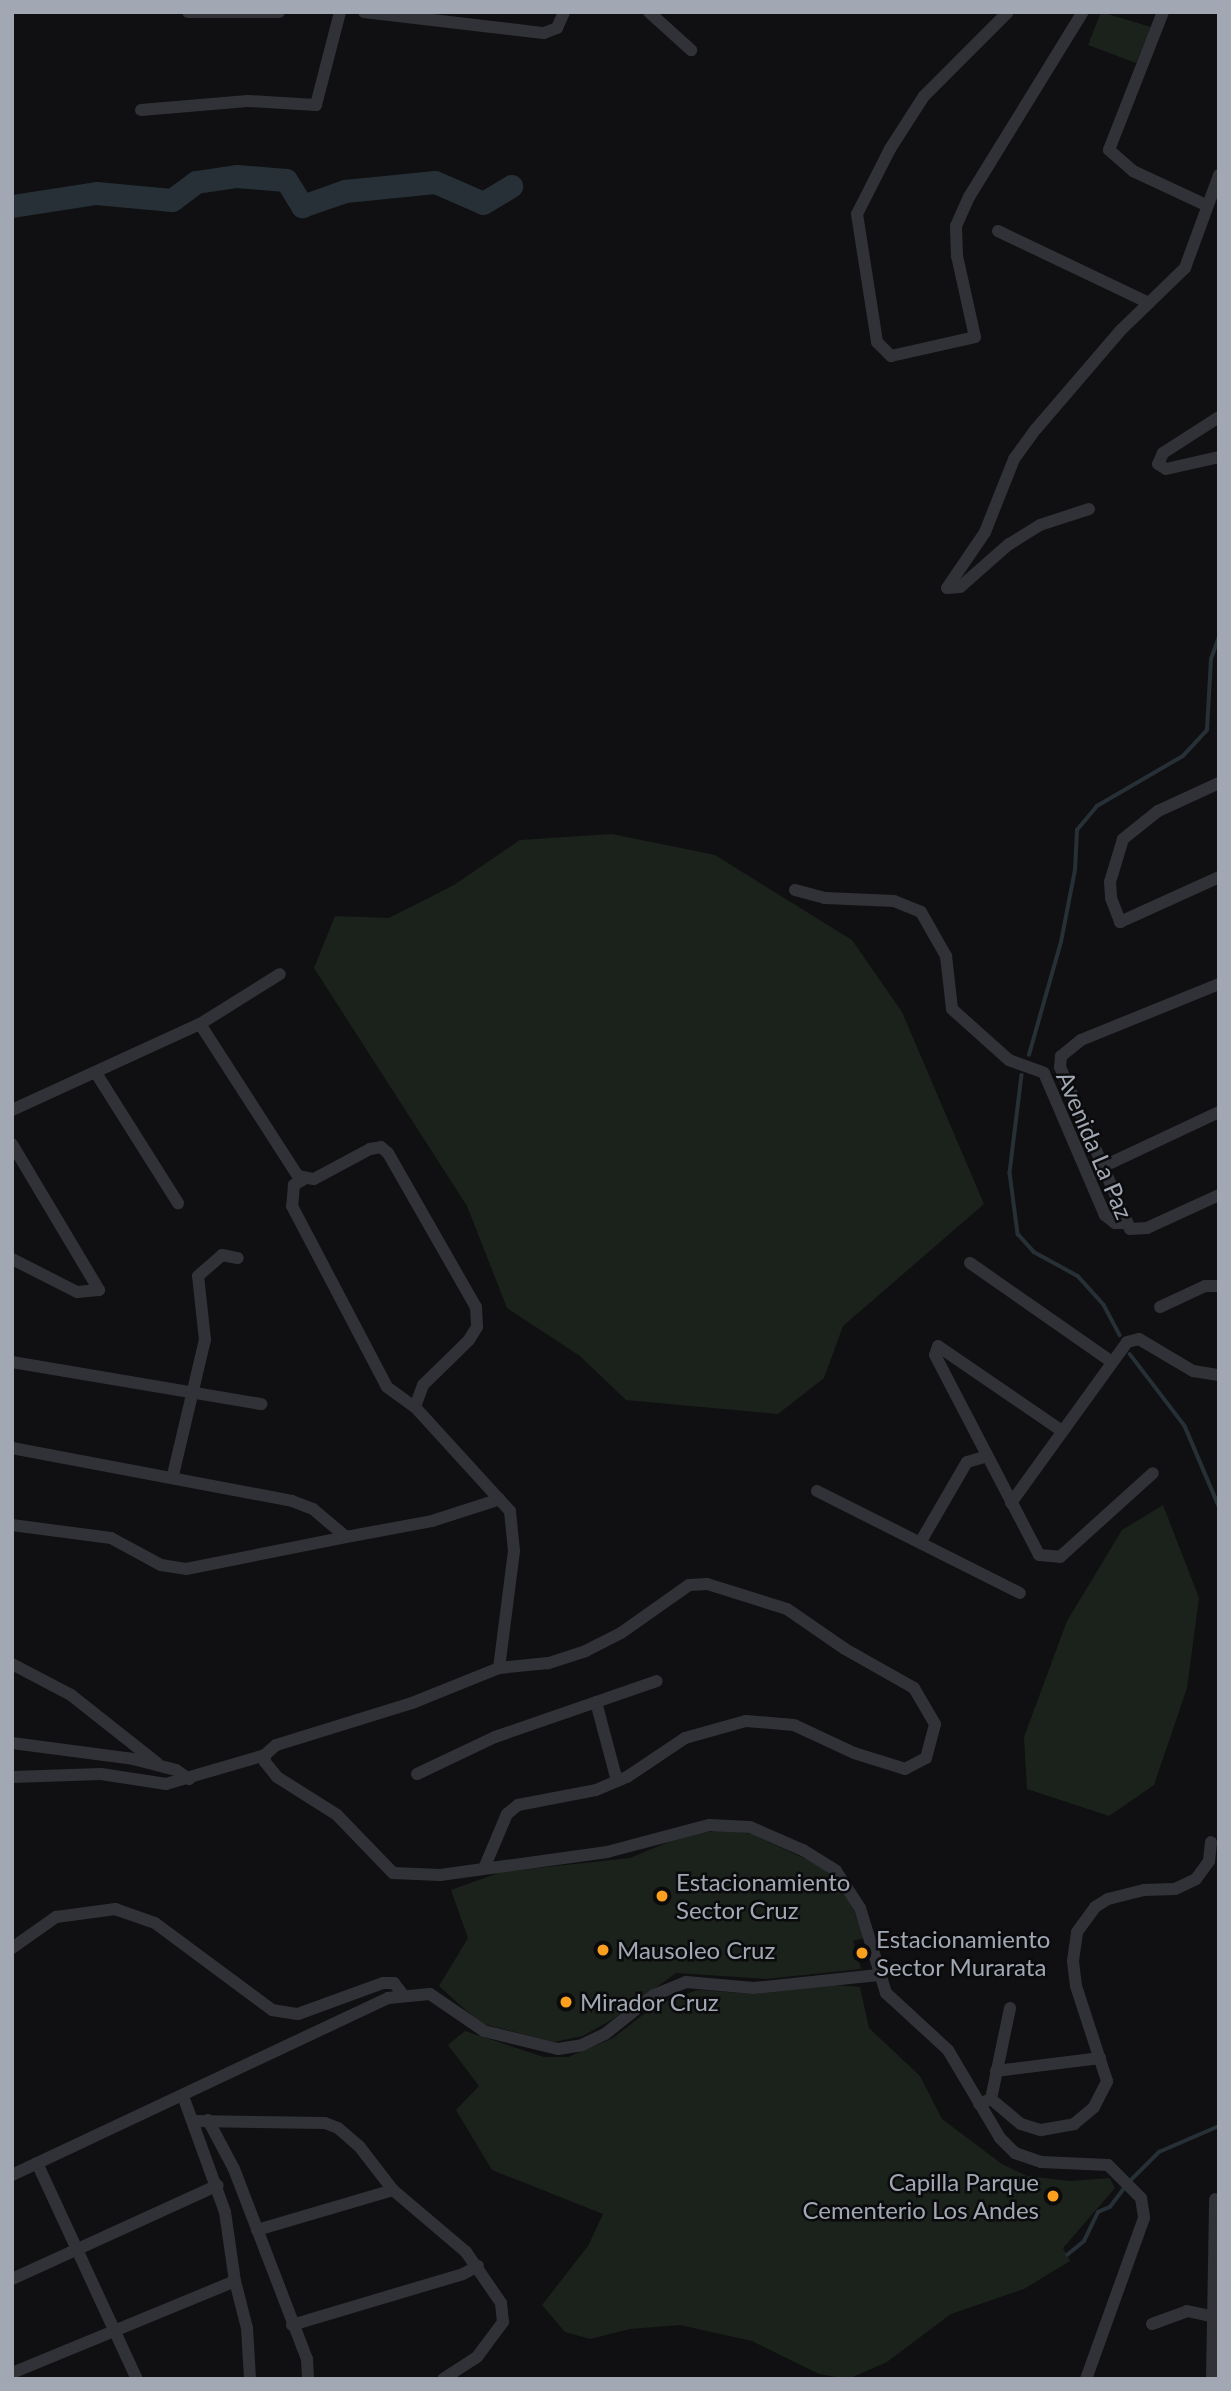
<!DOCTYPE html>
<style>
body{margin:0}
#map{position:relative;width:1231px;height:2391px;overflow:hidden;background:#101012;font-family:Lato,sans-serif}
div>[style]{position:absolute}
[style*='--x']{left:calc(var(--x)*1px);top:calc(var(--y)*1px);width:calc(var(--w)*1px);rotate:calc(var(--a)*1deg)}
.green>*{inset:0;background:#1a221b}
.stream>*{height:3.5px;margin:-1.75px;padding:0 1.75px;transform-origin:1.75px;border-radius:1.75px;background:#263036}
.river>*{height:23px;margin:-11.5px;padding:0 11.5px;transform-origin:11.5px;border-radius:11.5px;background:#263036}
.street>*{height:12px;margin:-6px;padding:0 6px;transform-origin:6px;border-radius:6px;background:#313237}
.dots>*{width:19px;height:19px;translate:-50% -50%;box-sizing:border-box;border:4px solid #0b0b0d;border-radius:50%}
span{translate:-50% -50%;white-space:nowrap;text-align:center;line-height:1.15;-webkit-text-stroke:5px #0b0b0d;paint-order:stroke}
.street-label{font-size:24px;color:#a1a8b3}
.poi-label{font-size:24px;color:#a1a8b3}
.left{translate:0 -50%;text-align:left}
.right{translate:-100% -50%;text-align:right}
.frame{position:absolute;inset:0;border:14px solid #a1a8b3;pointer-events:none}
</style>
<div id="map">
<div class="green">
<i style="clip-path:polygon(1101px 12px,1151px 27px,1136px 63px,1088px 45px)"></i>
<i style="clip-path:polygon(612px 834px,715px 855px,852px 940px,902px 1012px,984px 1204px,843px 1326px,824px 1378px,778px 1414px,626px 1400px,580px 1356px,507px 1308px,467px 1206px,314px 968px,335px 916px,389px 918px,454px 885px,520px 840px)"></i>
<i style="clip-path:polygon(1163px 1505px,1199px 1598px,1187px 1688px,1154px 1785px,1109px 1816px,1027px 1789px,1024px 1737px,1067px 1621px,1122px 1530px)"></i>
<i style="clip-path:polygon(724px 1830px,751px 1834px,817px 1864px,845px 1886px,864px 1938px,853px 1941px,861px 1969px,766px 1979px,676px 1973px,613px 2019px,583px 2036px,554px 2042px,480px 2023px,439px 1986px,468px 1938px,451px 1890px,501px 1872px,630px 1858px,688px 1834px)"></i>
<i style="clip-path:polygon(834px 1985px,860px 1987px,869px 2028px,920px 2076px,942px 2119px,1002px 2164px,1027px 2176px,1070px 2181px,1110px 2178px,1115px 2188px,1063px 2248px,1070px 2261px,1024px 2289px,951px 2314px,887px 2362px,848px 2379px,819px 2374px,752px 2341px,680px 2325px,630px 2329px,590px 2339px,565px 2332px,542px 2305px,588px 2246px,603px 2214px,492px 2170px,456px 2110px,479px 2086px,448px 2045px,465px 2031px,544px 2057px,568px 2057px,613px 2038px,657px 2004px,698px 1990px,755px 1994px)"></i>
</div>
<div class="stream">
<i style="--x:1029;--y:1055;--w:117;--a:-74.2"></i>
<i style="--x:1061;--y:942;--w:73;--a:-79"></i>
<i style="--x:1075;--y:870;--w:40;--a:-87.1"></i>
<i style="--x:1077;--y:830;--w:31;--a:-50"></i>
<i style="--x:1097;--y:806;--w:99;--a:-30.2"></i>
<i style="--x:1183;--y:756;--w:35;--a:-47"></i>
<i style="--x:1207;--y:730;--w:71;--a:-86.8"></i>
<i style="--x:1211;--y:659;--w:23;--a:-70"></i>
<i style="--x:1022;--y:1075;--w:99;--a:97"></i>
<i style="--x:1010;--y:1173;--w:62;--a:82.5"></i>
<i style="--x:1018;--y:1234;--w:24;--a:48"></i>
<i style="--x:1034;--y:1252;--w:50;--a:28.6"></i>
<i style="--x:1078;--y:1276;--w:39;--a:48"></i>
<i style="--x:1104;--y:1305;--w:34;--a:62"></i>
<i style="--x:1130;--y:1354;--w:91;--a:52.6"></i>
<i style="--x:1185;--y:1426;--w:87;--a:67"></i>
<i style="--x:1130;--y:2181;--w:41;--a:-45"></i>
<i style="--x:1159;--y:2152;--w:65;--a:-23.4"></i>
<i style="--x:1067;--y:2255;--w:22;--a:-39"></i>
<i style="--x:1084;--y:2241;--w:32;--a:-64"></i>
<i style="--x:1098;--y:2212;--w:13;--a:-23"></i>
<i style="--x:1110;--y:2207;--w:25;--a:-53"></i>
</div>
<div class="river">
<i style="--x:12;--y:206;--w:85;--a:-8.8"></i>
<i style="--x:96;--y:193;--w:76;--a:5.3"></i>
<i style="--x:172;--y:200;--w:30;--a:-37"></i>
<i style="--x:196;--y:182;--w:40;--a:-8.5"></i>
<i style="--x:236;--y:176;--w:50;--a:4.6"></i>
<i style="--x:286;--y:180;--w:31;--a:58"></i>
<i style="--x:302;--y:206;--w:46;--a:-19.2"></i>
<i style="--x:345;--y:191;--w:90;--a:-5.7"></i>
<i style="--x:435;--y:182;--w:52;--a:23.6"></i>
<i style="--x:483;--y:203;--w:33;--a:-31"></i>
</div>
<div class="street">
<i style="--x:188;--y:12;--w:91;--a:0"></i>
<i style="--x:364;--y:12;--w:181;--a:6.7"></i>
<i style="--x:544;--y:33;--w:14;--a:-21"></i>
<i style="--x:557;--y:28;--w:17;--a:-66"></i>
<i style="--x:649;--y:12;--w:57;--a:42.1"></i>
<i style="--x:1008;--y:12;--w:119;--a:135"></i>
<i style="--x:924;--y:96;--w:63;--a:122.7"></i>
<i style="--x:890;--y:149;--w:73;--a:116.9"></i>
<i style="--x:857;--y:214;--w:130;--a:81.1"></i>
<i style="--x:877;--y:342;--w:20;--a:45"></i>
<i style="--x:891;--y:356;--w:86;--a:-12.7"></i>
<i style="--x:975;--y:337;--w:83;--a:-102.5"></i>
<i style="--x:957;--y:256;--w:30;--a:-92"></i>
<i style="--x:956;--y:226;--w:32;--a:-66"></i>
<i style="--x:969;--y:197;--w:217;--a:-58.4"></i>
<i style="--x:1163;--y:12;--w:148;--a:111.4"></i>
<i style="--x:1109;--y:150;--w:32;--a:41"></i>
<i style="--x:1133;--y:171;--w:81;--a:25"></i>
<i style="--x:141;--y:110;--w:107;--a:-4.8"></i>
<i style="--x:248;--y:101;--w:68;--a:3.4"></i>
<i style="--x:316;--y:105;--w:96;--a:-75.5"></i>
<i style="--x:998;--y:231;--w:167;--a:25.5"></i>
<i style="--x:1219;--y:417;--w:67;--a:147.3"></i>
<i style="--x:1163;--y:453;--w:12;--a:114"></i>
<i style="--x:1158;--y:464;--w:9;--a:32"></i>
<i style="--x:1166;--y:469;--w:54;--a:-12.8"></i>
<i style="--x:1089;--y:509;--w:52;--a:161.9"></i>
<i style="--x:1040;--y:525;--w:36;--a:148"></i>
<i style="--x:1009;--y:544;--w:65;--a:138.7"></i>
<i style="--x:960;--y:587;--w:13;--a:176"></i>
<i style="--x:947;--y:588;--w:68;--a:-55.8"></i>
<i style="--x:985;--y:532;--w:79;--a:-68.3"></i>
<i style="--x:1014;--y:459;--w:37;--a:-54"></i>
<i style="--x:1036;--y:429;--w:130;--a:-49.4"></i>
<i style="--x:1121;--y:330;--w:89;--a:-44.1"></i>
<i style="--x:1185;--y:268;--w:99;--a:-69.9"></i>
<i style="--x:1219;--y:783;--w:67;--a:155.3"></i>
<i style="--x:1158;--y:811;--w:45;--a:141.3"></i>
<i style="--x:1123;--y:839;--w:45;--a:106.8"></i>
<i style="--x:1110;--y:882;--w:16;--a:86"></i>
<i style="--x:1111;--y:898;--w:26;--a:69"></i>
<i style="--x:1120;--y:922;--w:109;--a:-24.4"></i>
<i style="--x:795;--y:890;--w:31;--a:15"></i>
<i style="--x:825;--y:898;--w:69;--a:2.5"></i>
<i style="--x:894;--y:901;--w:29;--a:22"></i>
<i style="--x:921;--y:912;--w:51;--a:60.4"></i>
<i style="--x:946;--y:956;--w:53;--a:83.5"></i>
<i style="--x:952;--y:1009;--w:76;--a:41.8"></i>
<i style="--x:1009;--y:1060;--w:37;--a:20"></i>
<i style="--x:1044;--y:1073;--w:155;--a:66.8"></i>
<i style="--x:1105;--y:1215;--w:13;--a:39"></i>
<i style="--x:1115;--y:1223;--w:9;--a:0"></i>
<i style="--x:1219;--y:984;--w:149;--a:157.9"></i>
<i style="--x:1081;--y:1040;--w:26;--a:141"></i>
<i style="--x:1061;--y:1056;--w:11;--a:95"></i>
<i style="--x:1060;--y:1067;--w:176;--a:66.6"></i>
<i style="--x:1130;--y:1229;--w:17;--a:-3"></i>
<i style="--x:1147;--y:1228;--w:79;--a:-24.6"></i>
<i style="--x:200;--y:1024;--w:181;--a:57.2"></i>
<i style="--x:298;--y:1176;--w:16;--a:11"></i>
<i style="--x:314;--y:1179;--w:64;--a:-28.2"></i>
<i style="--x:370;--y:1149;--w:11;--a:-10"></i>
<i style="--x:381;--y:1147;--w:9;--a:41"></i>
<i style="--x:388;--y:1153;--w:177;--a:60.3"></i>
<i style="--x:476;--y:1307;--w:20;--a:87"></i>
<i style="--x:477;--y:1327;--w:15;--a:122"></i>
<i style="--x:469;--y:1340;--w:64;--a:135.6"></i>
<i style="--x:423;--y:1385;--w:23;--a:110"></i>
<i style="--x:415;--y:1407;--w:141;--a:47.6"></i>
<i style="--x:510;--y:1511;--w:40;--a:84.3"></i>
<i style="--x:514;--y:1551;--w:118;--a:97.3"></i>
<i style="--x:96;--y:1073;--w:154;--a:57.8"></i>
<i style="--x:12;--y:1110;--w:207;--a:-24.6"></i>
<i style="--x:200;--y:1024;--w:94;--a:-32"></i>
<i style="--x:12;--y:1144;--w:170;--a:59.2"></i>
<i style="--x:99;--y:1290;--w:22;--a:175"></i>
<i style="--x:77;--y:1292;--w:73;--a:-153.1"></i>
<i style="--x:1102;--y:1167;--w:129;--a:-25.2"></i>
<i style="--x:304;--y:1179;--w:12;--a:149"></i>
<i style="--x:294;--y:1185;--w:21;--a:95"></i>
<i style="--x:292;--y:1206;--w:204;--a:62.3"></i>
<i style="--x:387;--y:1387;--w:34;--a:36"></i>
<i style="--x:970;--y:1263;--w:173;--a:34.9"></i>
<i style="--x:1160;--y:1307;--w:50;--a:-25"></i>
<i style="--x:1205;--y:1286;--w:14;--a:0"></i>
<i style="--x:12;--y:1362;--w:253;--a:9.6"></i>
<i style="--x:1062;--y:1431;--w:150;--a:-145.6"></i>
<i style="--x:938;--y:1346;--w:9;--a:108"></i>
<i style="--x:935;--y:1355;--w:225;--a:62.5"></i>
<i style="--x:1039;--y:1555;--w:21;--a:5"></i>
<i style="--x:1060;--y:1557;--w:125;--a:-42.1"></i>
<i style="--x:12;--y:1448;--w:285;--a:10.7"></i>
<i style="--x:292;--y:1501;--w:22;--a:21"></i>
<i style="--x:313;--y:1509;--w:43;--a:40.3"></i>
<i style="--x:346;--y:1537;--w:87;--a:-10.5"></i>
<i style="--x:432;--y:1521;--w:71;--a:-17.9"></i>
<i style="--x:173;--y:1475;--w:139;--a:-76.7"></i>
<i style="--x:205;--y:1340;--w:64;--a:-96.2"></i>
<i style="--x:198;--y:1276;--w:32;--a:-41"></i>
<i style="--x:222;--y:1255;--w:16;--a:11"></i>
<i style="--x:817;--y:1491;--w:227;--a:26.7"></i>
<i style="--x:1011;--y:1503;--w:198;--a:-54.2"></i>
<i style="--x:1127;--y:1342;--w:12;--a:-14"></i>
<i style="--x:1139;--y:1339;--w:63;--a:30.7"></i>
<i style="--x:1193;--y:1371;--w:26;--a:9"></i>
<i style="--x:12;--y:1525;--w:100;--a:7.5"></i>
<i style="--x:111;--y:1538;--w:57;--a:28.4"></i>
<i style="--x:161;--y:1565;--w:25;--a:9"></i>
<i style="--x:186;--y:1569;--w:163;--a:-11.3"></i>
<i style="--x:921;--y:1541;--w:91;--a:-59.8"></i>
<i style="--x:967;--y:1462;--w:19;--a:-16"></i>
<i style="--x:12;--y:1664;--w:67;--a:27.7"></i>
<i style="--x:71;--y:1695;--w:110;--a:38.3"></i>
<i style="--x:596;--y:1702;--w:82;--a:75.1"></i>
<i style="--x:12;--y:1743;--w:122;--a:7.5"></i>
<i style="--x:133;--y:1759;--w:44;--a:14.3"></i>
<i style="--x:176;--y:1770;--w:16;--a:35"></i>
<i style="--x:417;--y:1774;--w:86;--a:-25.4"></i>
<i style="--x:495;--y:1737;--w:171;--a:-19.1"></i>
<i style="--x:12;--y:1777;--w:89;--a:-1.9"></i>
<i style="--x:101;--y:1774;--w:66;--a:8.7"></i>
<i style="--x:166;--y:1784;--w:103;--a:-16.3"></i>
<i style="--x:485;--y:1866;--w:56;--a:-67.1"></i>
<i style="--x:507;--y:1814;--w:14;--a:-39"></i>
<i style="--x:518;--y:1805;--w:79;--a:-10.9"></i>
<i style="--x:596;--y:1790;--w:34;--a:-23"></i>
<i style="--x:627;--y:1777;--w:70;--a:-33.9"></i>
<i style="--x:685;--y:1738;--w:63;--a:-15.6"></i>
<i style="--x:746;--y:1721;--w:48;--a:4.8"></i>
<i style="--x:794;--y:1725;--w:66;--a:25"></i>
<i style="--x:854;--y:1753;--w:53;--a:17.4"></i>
<i style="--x:905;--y:1769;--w:24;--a:-28"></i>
<i style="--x:926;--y:1758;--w:35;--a:-75"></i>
<i style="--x:935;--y:1724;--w:42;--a:-120.3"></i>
<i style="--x:914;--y:1688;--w:79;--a:-150.5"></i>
<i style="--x:845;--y:1649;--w:70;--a:-145.4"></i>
<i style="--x:787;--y:1609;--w:84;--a:-162.6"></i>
<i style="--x:707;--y:1584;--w:18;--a:177"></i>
<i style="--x:689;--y:1585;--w:83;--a:144.8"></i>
<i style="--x:621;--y:1633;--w:39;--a:153"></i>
<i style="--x:586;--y:1651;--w:40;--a:162"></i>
<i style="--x:548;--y:1663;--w:49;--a:174.2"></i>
<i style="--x:499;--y:1668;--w:94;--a:158.1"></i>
<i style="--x:412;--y:1703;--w:142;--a:162.8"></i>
<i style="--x:276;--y:1745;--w:15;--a:138"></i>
<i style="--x:265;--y:1755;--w:7;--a:90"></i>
<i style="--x:265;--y:1762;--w:19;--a:51"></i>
<i style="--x:277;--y:1777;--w:71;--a:32.3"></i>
<i style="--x:337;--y:1815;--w:81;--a:46"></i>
<i style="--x:393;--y:1873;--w:47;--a:2.4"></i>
<i style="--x:440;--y:1875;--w:169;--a:-7.8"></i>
<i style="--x:607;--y:1852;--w:106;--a:-14.8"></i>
<i style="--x:709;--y:1825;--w:41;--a:2.8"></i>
<i style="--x:750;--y:1827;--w:58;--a:23.5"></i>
<i style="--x:803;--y:1850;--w:39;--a:32"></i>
<i style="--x:836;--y:1871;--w:44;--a:57"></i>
<i style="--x:860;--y:1908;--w:89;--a:73"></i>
<i style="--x:886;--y:1993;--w:84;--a:42.6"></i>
<i style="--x:948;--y:2050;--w:102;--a:59.4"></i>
<i style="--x:1000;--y:2138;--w:21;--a:45"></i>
<i style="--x:1015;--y:2153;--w:28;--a:19"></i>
<i style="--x:1041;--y:2162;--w:67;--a:2.6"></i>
<i style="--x:1108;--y:2165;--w:47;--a:45"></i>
<i style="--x:1141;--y:2198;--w:20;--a:81"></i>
<i style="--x:1144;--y:2218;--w:171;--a:109.8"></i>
<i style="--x:12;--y:1948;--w:54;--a:-35.2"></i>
<i style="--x:56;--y:1917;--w:60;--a:-7.7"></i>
<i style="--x:115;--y:1909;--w:42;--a:19.3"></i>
<i style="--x:155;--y:1923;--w:146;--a:36.6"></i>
<i style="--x:272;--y:2010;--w:26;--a:9"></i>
<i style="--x:298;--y:2014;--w:90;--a:-20"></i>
<i style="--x:383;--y:1983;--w:11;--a:0"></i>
<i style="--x:394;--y:1983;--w:15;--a:53"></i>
<i style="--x:996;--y:2071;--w:105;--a:-7.1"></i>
<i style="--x:183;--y:2096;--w:123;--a:70.1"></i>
<i style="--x:225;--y:2212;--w:70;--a:81.8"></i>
<i style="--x:235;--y:2281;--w:49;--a:75.7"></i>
<i style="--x:247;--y:2328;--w:51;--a:86.6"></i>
<i style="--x:991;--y:2099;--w:93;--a:-78.2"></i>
<i style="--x:979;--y:2104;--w:13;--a:-23"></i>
<i style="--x:991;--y:2099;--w:39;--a:40"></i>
<i style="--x:1021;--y:2124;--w:21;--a:17"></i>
<i style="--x:1041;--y:2130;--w:34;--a:-10"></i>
<i style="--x:1074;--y:2124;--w:26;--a:-40"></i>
<i style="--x:1094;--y:2107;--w:29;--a:-63"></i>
<i style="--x:1107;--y:2081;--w:100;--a:-108.1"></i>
<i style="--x:1076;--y:1986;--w:25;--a:-97"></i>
<i style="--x:1073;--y:1961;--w:29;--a:-82"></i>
<i style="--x:1077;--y:1932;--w:31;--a:-54"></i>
<i style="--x:1095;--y:1907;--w:15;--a:-32"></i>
<i style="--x:1108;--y:1899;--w:37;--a:-14"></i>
<i style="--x:1144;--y:1890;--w:31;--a:-2"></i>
<i style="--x:1175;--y:1889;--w:23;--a:-25"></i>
<i style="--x:1196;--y:1879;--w:22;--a:-54"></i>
<i style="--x:1209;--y:1861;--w:19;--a:-84"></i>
<i style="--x:208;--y:2120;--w:55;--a:62"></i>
<i style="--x:234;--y:2169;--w:204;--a:69"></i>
<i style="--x:307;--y:2359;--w:20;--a:87"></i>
<i style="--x:195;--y:2121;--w:130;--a:0.9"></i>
<i style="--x:325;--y:2123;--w:14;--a:21"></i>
<i style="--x:338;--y:2128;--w:28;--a:41"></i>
<i style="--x:359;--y:2146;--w:56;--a:52.3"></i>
<i style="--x:393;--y:2190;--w:96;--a:40.3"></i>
<i style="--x:466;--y:2252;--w:62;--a:55.5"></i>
<i style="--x:501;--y:2303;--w:19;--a:84"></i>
<i style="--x:503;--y:2322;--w:44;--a:126.6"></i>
<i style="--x:477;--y:2357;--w:40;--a:147.1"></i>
<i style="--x:37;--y:2163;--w:238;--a:65.2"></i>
<i style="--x:12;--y:2175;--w:416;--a:-25.2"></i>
<i style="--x:388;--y:1998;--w:42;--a:-5.4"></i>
<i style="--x:430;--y:1994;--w:65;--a:34.4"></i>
<i style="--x:484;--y:2031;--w:76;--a:13.7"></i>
<i style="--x:558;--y:2049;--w:24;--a:-9"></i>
<i style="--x:582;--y:2045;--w:25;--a:-26"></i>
<i style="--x:605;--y:2034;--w:63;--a:-38.5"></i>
<i style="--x:654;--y:1995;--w:35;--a:-22"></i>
<i style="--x:686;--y:1982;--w:68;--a:5"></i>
<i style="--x:754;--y:1988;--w:125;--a:-6"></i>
<i style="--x:257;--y:2230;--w:142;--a:-16.4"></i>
<i style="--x:12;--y:2279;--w:226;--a:-24.5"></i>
<i style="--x:1152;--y:2324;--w:37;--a:-20"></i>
<i style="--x:1187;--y:2311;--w:33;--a:12"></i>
<i style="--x:292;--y:2325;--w:178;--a:-16.6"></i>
<i style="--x:463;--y:2274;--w:17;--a:-28"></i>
<i style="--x:12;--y:2373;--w:241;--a:-22.4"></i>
<i style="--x:1212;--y:2379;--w:180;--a:-89"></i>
</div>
<div class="dots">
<i style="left:662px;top:1896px;background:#fb9f1f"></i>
<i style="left:603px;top:1950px;background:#fb9f1f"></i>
<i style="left:862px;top:1953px;background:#fb9f1f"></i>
<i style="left:566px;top:2002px;background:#fb9f1f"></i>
<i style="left:1053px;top:2196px;background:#fb9f1f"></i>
</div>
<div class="street-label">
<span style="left:1095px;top:1145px;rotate:67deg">Avenida La Paz</span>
</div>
<div class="poi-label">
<span class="left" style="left:676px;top:1896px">Estacionamiento<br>Sector Cruz</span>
<span class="left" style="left:876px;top:1953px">Estacionamiento<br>Sector Murarata</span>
<span class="left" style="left:617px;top:1950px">Mausoleo Cruz</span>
<span class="left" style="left:580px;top:2002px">Mirador Cruz</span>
<span class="right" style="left:1039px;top:2196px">Capilla Parque<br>Cementerio Los Andes</span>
</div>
<div class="frame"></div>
</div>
